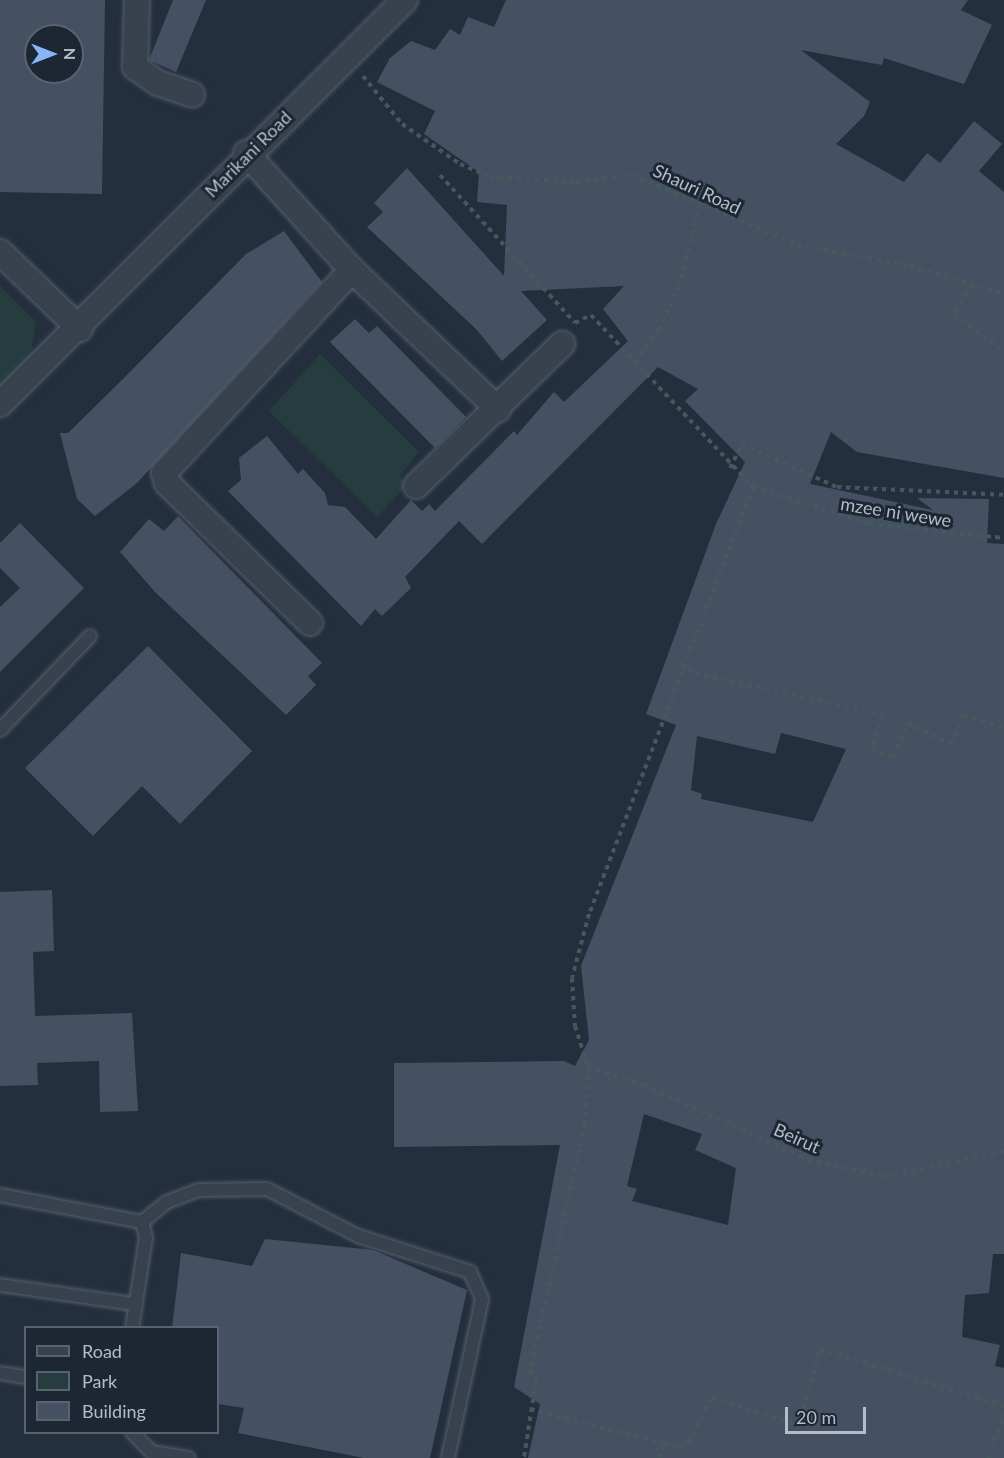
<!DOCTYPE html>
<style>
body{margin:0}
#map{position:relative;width:1004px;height:1458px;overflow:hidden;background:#242f3e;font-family:Lato,sans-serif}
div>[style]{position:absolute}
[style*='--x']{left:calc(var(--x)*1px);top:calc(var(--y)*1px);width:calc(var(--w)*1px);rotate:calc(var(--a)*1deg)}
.green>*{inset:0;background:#263c3f}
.building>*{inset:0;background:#455162}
.path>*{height:4px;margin-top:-2px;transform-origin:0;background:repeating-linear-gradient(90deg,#44595c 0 4.5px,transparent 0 9px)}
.roads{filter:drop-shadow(0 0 2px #565f6c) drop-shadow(0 0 2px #565f6c)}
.service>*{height:12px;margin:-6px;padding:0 6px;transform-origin:6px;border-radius:6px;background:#38414e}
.minor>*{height:24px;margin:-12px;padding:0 12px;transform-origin:12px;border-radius:12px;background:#38414e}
span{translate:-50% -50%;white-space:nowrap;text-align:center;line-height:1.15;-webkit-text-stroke:6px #1d2633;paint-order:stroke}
.street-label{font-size:18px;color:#b4bcc9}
.legend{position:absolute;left:24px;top:1326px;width:195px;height:108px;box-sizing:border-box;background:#1d2633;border:2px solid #59626f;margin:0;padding:8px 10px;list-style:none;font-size:18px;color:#b4bcc9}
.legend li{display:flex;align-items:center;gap:12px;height:30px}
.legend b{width:30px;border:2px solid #59626f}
.north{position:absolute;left:24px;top:24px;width:60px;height:60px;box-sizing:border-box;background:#1d2633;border:2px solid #59626f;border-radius:50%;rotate:90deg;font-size:16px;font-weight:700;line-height:24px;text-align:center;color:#b4bcc9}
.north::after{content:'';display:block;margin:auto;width:21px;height:27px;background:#8ab4f8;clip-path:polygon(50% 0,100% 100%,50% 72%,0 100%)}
.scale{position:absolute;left:785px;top:1407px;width:81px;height:27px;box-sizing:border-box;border:3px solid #b4bcc9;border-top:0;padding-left:8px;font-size:18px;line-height:21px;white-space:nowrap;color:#b4bcc9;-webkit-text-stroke:4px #1d2633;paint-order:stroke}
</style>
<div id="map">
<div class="green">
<i style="clip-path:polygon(0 286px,36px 322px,29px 365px,0 393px)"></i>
<i style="clip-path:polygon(320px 354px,419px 452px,400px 476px,408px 484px,377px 517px,269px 411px)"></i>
</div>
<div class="building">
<i style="clip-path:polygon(evenodd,0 0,105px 0,102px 194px,0 192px,0 0,36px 36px,72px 36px,72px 72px,36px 72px,36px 36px)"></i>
<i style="clip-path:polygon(173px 0,206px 0,176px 72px,149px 60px)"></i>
<i style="clip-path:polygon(evenodd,506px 0,968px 0,961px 10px,992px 25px,964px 84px,884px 58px,882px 65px,801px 50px,870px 102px,864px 116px,836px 144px,904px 182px,927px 153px,940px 163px,974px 121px,1002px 144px,979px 171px,1004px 192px,1004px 478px,857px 452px,831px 432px,810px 484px,933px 510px,917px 498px,989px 499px,987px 543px,1004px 544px,1004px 1254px,993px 1254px,989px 1293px,965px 1295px,962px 1337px,1000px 1345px,995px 1366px,1004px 1368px,1004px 1458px,528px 1458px,540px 1404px,514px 1387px,560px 1145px,394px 1147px,394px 1063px,564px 1061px,575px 1066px,589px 1040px,581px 966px,676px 725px,646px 714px,716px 524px,745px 462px,685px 401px,698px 389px,658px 367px,482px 544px,459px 521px,405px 577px,411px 588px,382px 616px,375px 609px,361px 626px,228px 491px,241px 480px,239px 458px,267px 436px,298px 474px,303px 469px,325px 493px,328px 505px,345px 507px,376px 539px,411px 500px,422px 511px,429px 504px,435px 511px,514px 431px,517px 435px,554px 392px,564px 402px,628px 341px,603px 309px,624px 286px,521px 291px,547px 320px,502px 361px,477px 330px,367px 227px,383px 212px,374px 203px,407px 168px,504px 276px,507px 205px,477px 202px,479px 172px,424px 134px,435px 111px,377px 82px,390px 58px,411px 41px,435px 50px,450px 29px,460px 35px,468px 17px,494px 27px,506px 0,781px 733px,846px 749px,813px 822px,701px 799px,702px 794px,691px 790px,697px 736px,775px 754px,781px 733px,506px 0,644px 1114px,702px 1134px,695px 1150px,736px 1168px,728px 1225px,632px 1201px,637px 1189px,627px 1186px,644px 1114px)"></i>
<i style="clip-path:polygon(284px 231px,322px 282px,137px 483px,95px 516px,77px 499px,60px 433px,68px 433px,124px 378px,246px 254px)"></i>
<i style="clip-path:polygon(355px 319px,369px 333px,377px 326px,466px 417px,435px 448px,330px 342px)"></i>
<i style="clip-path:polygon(178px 516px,322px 663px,308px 676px,316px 685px,286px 715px,156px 593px,120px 552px,149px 519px,164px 531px)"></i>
<i style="clip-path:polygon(20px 523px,84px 588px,0 672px,0 607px,20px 588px,0 568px,0 543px)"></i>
<i style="clip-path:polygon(148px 646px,252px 751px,180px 824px,142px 786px,93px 836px,25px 768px)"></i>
<i style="clip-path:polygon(52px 890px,54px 951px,33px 952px,35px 1016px,132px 1013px,138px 1111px,100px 1112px,99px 1061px,37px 1063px,38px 1085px,0 1086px,0 892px)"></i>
<i style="clip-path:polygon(265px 1239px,373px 1250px,467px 1290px,430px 1458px,364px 1458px,238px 1433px,244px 1408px,218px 1404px,218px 1328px,172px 1328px,181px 1253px,252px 1266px)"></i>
</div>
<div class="path">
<i style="--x:363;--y:76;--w:62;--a:50.9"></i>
<i style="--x:402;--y:124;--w:70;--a:34.6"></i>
<i style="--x:460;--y:164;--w:33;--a:23"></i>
<i style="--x:490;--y:177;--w:86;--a:3.3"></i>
<i style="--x:576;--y:182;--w:56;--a:-7.1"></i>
<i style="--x:632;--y:175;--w:179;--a:23"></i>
<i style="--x:797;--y:245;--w:115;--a:10.5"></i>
<i style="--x:910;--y:266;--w:98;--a:16.6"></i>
<i style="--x:440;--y:175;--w:200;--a:47.6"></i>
<i style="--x:575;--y:323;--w:18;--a:-27"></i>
<i style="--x:591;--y:315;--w:236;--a:46.7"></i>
<i style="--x:753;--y:487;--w:457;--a:111"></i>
<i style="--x:589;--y:914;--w:66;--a:104.9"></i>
<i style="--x:572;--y:978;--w:48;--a:86.4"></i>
<i style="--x:575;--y:1026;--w:43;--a:72.4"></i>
<i style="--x:588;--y:1067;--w:57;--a:93"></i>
<i style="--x:585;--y:1124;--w:253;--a:102.6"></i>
<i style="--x:530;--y:1371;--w:12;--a:59"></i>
<i style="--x:536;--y:1381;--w:78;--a:98.9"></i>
<i style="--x:971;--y:285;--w:34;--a:120"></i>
<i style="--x:954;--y:314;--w:62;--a:36.5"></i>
<i style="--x:635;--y:362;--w:40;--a:-53"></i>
<i style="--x:659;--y:330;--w:47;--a:-65.1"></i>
<i style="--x:679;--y:287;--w:86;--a:-75.8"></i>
<i style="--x:730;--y:468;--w:27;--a:-63"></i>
<i style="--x:742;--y:444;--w:104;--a:24.4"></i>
<i style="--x:837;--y:487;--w:167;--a:2.7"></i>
<i style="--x:753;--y:487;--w:123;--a:17.5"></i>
<i style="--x:870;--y:524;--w:135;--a:6"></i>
<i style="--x:681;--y:665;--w:16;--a:30"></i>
<i style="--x:695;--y:673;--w:193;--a:12.6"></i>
<i style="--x:883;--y:715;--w:36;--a:108"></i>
<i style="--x:872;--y:749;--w:22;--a:21"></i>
<i style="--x:893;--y:757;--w:37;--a:-66"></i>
<i style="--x:908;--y:723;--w:48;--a:26"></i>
<i style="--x:951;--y:744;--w:32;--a:-66"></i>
<i style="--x:964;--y:715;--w:42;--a:18"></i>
<i style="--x:588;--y:1067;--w:58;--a:18.1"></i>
<i style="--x:643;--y:1085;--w:181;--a:24.4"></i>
<i style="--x:808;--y:1160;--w:79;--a:12.4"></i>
<i style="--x:885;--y:1177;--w:122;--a:-12.3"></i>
<i style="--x:530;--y:1409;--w:138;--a:14.6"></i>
<i style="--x:659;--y:1458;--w:15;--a:-70"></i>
<i style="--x:664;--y:1444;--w:16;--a:15"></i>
<i style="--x:679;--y:1448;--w:11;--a:-27"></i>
<i style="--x:689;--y:1443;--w:51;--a:-63.4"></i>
<i style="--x:712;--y:1397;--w:92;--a:18.4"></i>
<i style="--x:799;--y:1426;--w:80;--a:-74.7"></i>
<i style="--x:820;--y:1349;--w:193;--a:17.2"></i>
<i style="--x:988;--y:1458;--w:46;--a:-69.6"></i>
</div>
<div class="roads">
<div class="service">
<i style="--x:0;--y:730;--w:130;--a:-46.2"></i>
<i style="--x:0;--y:1195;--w:145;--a:10.8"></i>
<i style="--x:142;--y:1222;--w:16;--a:75"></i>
<i style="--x:146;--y:1237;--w:92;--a:98.7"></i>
<i style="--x:142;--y:1222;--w:32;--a:-39"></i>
<i style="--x:167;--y:1202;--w:34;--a:-21"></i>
<i style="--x:199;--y:1190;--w:68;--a:-0.8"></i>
<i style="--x:267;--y:1189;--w:102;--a:27.3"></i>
<i style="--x:358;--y:1236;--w:118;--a:17.8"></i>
<i style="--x:470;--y:1272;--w:30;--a:66"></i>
<i style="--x:482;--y:1299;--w:163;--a:102.1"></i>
<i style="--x:0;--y:1285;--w:135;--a:8.1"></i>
<i style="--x:0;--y:1373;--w:26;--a:9"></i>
<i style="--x:132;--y:1432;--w:28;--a:46"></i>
<i style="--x:151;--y:1452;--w:38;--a:9"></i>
</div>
<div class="minor">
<i style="--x:137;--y:0;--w:67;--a:91.7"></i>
<i style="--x:135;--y:67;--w:28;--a:35"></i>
<i style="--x:158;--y:83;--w:36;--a:19"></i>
<i style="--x:246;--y:153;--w:158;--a:47.8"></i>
<i style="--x:352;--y:270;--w:202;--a:43.6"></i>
<i style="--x:0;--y:252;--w:111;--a:43.9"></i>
<i style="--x:0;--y:404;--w:572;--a:-44.93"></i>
<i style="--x:416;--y:486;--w:204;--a:-44.2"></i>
<i style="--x:310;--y:623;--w:200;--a:-135.6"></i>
<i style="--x:167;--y:483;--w:10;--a:-107"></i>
<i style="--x:164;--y:473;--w:277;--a:-47.2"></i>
</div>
</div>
<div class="street-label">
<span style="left:248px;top:154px;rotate:-45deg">Marikani Road</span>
<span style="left:697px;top:189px;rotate:25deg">Shauri Road</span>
<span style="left:896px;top:512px;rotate:9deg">mzee ni wewe</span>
<span style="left:797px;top:1138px;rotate:24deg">Beirut</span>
</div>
<ul class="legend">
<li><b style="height:8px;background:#38414e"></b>Road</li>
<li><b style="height:16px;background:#263c3f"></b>Park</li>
<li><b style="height:16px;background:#455162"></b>Building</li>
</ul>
<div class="north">N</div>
<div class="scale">20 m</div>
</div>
